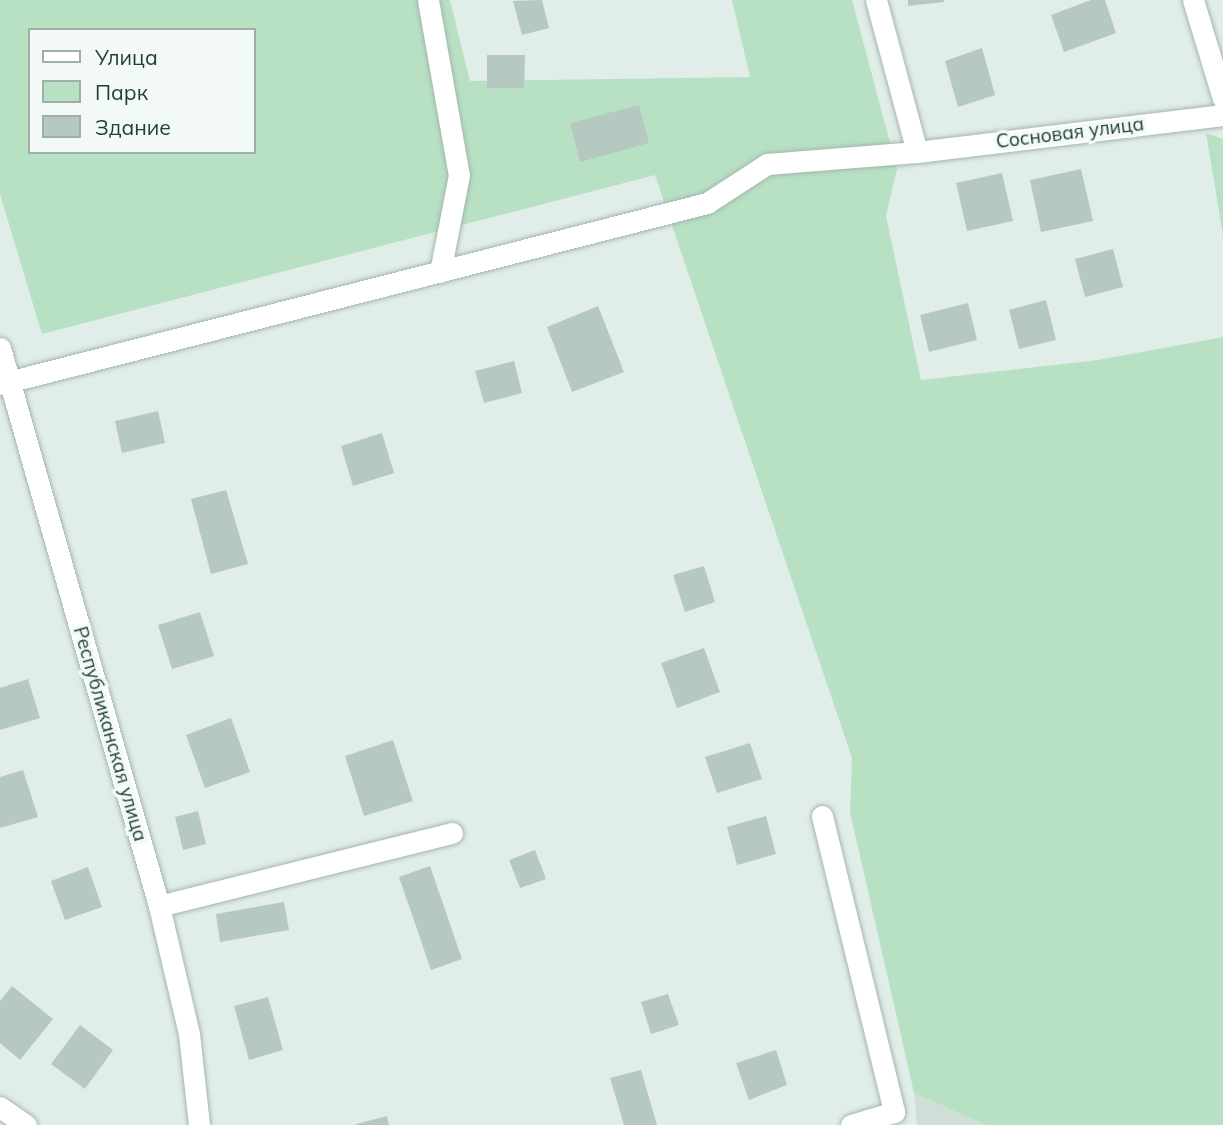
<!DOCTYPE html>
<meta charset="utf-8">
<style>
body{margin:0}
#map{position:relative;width:1223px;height:1125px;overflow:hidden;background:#e1ede8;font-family:Mulish,sans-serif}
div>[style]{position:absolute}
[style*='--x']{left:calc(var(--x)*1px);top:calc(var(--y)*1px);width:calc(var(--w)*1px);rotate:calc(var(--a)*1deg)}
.built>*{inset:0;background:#cfded7}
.green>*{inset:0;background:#b8e1c3}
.building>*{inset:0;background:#b6c9c1}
.roads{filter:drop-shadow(0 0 2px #a3b6af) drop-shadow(0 0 2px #a3b6af)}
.minor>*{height:21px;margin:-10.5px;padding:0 10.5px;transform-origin:10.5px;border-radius:10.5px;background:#fff}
span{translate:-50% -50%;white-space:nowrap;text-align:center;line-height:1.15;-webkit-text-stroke:7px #f2f9f6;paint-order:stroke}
.street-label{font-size:19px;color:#204037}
.legend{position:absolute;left:28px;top:28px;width:228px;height:126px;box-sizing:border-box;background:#f2f9f6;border:2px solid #9eafaa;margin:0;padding:9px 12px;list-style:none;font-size:21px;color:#204037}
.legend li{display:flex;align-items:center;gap:14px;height:35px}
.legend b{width:35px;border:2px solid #9eafaa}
</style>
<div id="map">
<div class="built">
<i style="clip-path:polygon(914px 1093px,986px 1125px,917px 1125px)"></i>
</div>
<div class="green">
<i style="clip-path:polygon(evenodd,0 0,450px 0,470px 81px,750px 77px,732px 0,852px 0,897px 169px,886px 216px,921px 380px,1098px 360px,1223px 337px,1223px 1125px,986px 1125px,914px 1093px,850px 812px,852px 758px,655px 175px,42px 334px,0 194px,0 0,30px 30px,254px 30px,254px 152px,30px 152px,30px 30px)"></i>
<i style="clip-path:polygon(1206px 133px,1223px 139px,1223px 236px)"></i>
</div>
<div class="building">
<i style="clip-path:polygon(542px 0,549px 28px,522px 35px,513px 1px)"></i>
<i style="clip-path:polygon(908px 0,944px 0,944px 2px,908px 6px)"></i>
<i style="clip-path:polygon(1091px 0,1105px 0,1116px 33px,1064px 52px,1051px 15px)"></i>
<i style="clip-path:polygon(982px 48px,995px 95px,958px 107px,945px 61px)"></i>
<i style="clip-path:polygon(487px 55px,525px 55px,524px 88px,487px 88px)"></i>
<i style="clip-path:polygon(639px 105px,649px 143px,580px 162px,570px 123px)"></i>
<i style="clip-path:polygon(1081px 169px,1093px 221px,1041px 232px,1030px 180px)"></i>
<i style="clip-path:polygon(1002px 173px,1013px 221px,967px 231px,956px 183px)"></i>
<i style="clip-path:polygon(1113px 249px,1123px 287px,1085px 297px,1075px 259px)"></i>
<i style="clip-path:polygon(1046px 300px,1056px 340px,1019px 349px,1009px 310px)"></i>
<i style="clip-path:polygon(968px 303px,977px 340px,929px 352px,920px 315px)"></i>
<i style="clip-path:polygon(598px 306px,624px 372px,572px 392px,547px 327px)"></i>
<i style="clip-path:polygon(514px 361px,522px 393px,484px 403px,475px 371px)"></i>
<i style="clip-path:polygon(158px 411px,165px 443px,122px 453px,115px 421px)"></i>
<i style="clip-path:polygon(382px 433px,394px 473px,353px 486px,341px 446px)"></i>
<i style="clip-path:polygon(226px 490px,248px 564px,211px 574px,191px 499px)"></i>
<i style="clip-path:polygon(704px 566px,715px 602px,685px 612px,673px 575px)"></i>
<i style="clip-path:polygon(200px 612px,214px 656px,172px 669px,158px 625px)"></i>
<i style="clip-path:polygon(704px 648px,720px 692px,677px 708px,661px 663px)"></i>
<i style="clip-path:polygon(28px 679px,40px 718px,0 730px,0 688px)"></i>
<i style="clip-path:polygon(231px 718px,250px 772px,205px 788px,186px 735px)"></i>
<i style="clip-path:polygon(393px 740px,413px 801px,364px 816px,345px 756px)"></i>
<i style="clip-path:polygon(750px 743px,762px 779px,717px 793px,705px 757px)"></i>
<i style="clip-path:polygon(23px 770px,38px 817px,0 828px,0 777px)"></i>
<i style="clip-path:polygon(198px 811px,206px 844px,183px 850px,175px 817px)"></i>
<i style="clip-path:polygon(766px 816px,776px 854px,737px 865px,727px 827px)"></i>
<i style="clip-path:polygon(535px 850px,546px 879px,520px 888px,509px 860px)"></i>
<i style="clip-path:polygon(430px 866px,462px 959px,431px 970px,399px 877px)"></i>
<i style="clip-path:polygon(88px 867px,102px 907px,65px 920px,51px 881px)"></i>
<i style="clip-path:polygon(284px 902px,289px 930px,220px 942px,216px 914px)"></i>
<i style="clip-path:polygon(12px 986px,53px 1019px,20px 1060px,0 1043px,0 1001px)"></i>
<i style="clip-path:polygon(668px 994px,679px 1025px,651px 1034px,641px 1002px)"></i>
<i style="clip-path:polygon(268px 997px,283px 1050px,249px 1060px,234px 1006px)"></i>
<i style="clip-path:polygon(80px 1025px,113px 1050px,85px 1089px,51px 1064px)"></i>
<i style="clip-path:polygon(776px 1050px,787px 1085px,749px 1100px,736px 1063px)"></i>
<i style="clip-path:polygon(641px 1070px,657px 1125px,624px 1125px,610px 1078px)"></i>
<i style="clip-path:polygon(387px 1116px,389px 1125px,356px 1125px,356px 1124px)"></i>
</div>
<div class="roads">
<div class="minor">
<i style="--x:428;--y:0;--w:178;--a:80"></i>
<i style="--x:459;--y:175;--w:99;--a:101.1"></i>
<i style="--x:876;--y:0;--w:157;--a:74.9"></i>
<i style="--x:1193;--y:0;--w:103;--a:73.1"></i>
<i style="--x:0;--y:348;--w:580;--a:74.1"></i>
<i style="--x:159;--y:906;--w:131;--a:76.8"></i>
<i style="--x:189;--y:1034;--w:92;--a:83.7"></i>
<i style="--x:0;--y:384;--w:730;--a:-14.36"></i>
<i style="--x:707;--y:203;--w:72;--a:-33"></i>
<i style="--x:767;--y:164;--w:150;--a:-4.6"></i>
<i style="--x:917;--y:152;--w:308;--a:-6.9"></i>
<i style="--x:822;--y:816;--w:305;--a:76.3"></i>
<i style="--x:894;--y:1112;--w:45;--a:163.2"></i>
<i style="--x:159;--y:906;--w:302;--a:-14"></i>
<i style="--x:0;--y:1107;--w:32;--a:35"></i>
</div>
</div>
<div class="street-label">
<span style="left:1070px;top:133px;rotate:-7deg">Сосновая улица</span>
<span style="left:110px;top:734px;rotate:74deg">Республиканская улица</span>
</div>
<ul class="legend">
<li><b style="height:9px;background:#fff"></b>Улица</li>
<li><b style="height:19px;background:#b8e1c3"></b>Парк</li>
<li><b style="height:19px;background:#b6c9c1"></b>Здание</li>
</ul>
</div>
